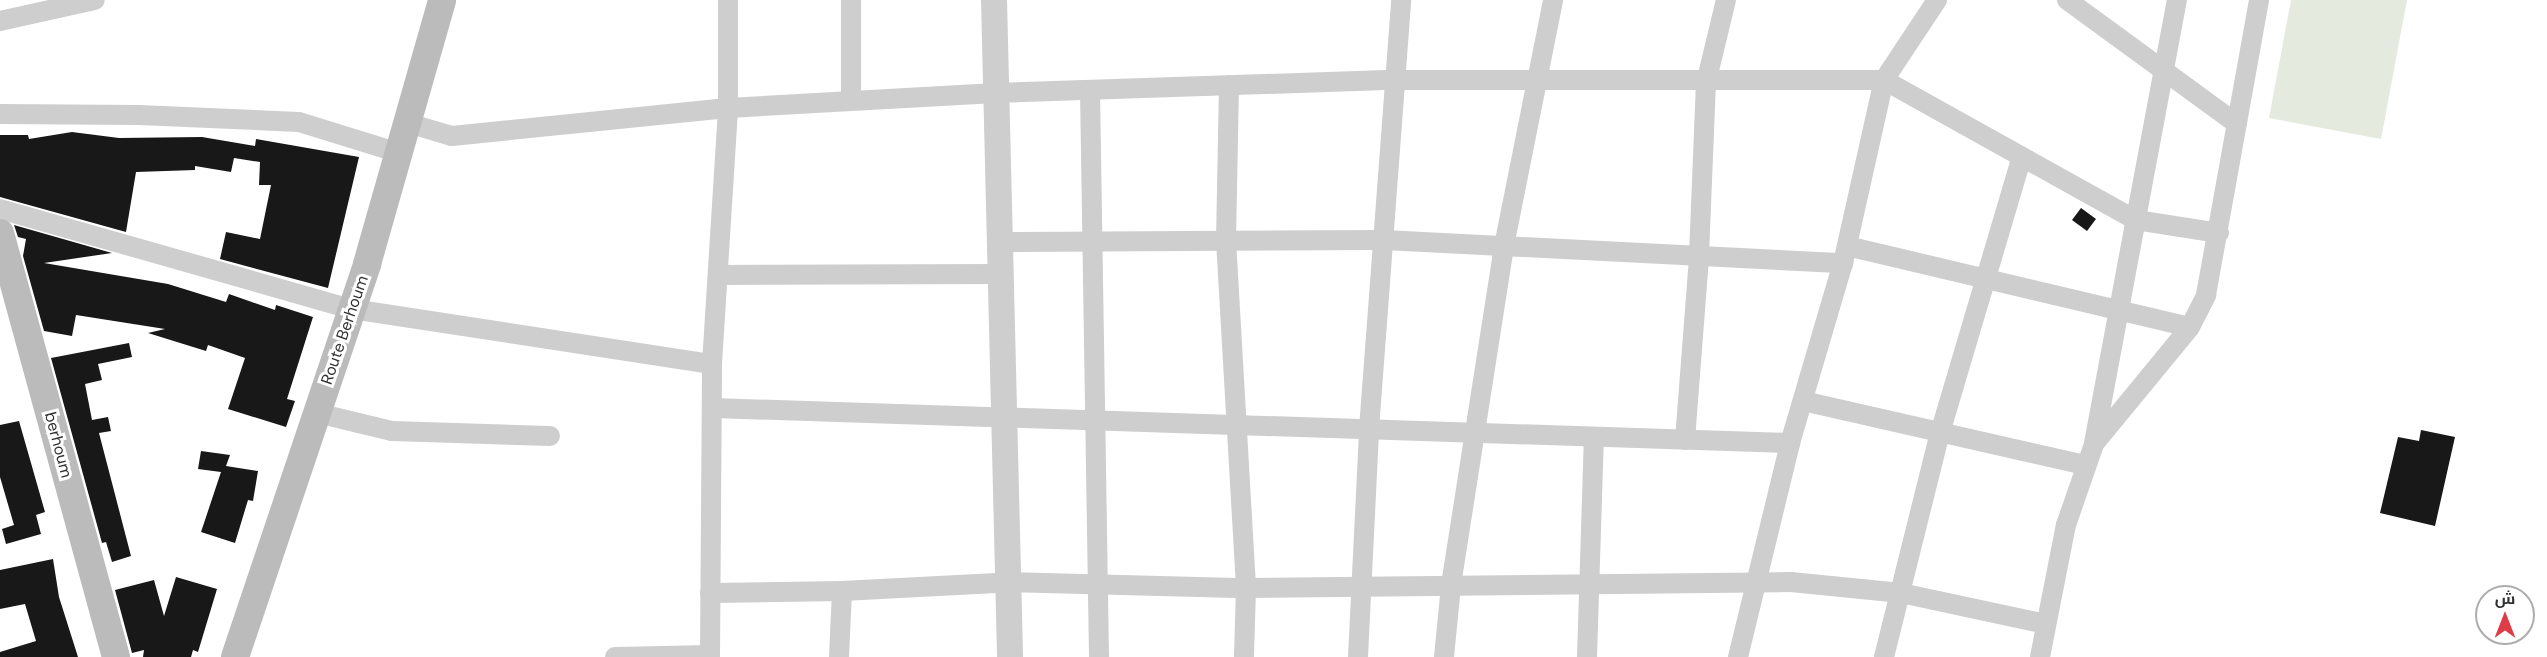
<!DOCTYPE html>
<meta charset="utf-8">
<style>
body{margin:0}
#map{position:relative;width:2547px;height:657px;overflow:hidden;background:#fff;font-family:"DM Sans",Cairo,sans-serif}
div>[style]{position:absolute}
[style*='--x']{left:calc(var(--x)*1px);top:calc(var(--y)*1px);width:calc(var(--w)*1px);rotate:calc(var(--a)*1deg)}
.green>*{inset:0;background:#e4eadd}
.building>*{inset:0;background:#181818}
.minor>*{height:20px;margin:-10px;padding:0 10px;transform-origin:10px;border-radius:10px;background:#cecece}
.tertiary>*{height:26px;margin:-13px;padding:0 13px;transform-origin:13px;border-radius:13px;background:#cecece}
.secondary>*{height:28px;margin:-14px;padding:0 14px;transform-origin:14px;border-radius:14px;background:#bbb}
span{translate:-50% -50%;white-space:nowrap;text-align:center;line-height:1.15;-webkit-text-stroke:6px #fff;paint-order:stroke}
.street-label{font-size:16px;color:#313131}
.north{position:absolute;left:2475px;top:585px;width:60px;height:60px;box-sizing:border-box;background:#fff;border:2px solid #adadad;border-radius:50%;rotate:0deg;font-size:16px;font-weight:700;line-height:24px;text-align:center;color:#313131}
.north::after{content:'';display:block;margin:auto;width:21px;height:27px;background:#de3d48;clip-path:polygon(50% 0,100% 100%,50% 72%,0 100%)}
</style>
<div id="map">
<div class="green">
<i style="clip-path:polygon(2291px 0,2407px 0,2381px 139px,2269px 118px)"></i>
</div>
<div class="building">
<i style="clip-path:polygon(72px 132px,119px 138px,202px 137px,255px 146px,256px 139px,359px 157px,328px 288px,220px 259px,226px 232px,260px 239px,271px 185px,259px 185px,260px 162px,234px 158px,231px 172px,195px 166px,195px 170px,136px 172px,126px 232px,0 197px,0 135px,28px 135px,29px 139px)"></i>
<i style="clip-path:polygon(2081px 208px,2096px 219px,2087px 231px,2072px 220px)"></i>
<i style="clip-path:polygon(14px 225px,112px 253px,44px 263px,168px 284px,226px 302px,229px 294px,275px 310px,276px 305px,313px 317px,287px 399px,295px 401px,286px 427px,228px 409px,245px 358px,208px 345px,206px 351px,148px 333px,165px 329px,76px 315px,72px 336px,44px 331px,23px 256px,26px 239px,18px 237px)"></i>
<i style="clip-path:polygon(129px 343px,132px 357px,98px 364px,102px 380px,85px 384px,92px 420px,108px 417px,111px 431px,99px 433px,131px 556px,112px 562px,106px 542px,102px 543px,51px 358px)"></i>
<i style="clip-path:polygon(19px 421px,45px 512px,36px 515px,41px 534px,6px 544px,2px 529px,14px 525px,0 477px,0 425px)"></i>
<i style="clip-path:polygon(2421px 430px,2455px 437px,2435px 526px,2380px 513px,2398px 437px,2419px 441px)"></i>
<i style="clip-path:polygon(201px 451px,230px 455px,226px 466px,258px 471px,253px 501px,248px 500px,235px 543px,201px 532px,221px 472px,198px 469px)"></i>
<i style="clip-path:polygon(53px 559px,59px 597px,78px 657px,0 657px,0 652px,36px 641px,25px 604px,0 609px,0 570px)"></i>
<i style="clip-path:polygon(176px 577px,217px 589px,198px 652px,193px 650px,191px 657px,143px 657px,144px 650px,132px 653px,115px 590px,154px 580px,164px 616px)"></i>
</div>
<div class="minor">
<i style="--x:2067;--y:0;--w:210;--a:36.1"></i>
<i style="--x:0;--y:21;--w:97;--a:-12.5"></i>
<i style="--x:1229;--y:85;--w:155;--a:91.1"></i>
<i style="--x:1226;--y:240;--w:349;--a:86.7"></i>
<i style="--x:1246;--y:588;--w:69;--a:91.7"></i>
<i style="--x:1090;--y:90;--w:567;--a:89.09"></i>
<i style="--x:851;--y:101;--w:101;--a:-90"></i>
<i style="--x:0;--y:114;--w:139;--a:0.4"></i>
<i style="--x:139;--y:115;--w:160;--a:2.5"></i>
<i style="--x:299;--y:122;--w:105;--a:17.2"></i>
<i style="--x:408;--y:123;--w:46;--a:16.5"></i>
<i style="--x:452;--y:136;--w:277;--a:-5.8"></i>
<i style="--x:728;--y:108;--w:268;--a:-3.2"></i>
<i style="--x:996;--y:93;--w:397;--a:-1.9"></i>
<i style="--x:1393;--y:80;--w:491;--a:0"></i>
<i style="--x:1884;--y:80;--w:288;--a:29.1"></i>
<i style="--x:2136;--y:220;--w:84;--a:8.9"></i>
<i style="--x:0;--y:209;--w:366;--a:15.9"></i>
<i style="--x:352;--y:309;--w:364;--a:8.7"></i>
<i style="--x:1000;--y:242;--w:384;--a:-0.3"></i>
<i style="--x:1384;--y:240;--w:460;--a:2.9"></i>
<i style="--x:1847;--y:246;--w:352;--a:13.3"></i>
<i style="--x:719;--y:275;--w:281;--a:-0.2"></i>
<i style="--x:1803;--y:401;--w:289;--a:12.8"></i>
<i style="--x:713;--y:408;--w:1078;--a:1.86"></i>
<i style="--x:317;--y:413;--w:77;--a:13.5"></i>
<i style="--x:392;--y:431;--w:158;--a:1.8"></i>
<i style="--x:1685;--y:440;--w:185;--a:-85.6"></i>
<i style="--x:1699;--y:256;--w:173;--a:-87.7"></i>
<i style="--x:1706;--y:83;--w:85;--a:-76.5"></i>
<i style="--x:2094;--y:443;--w:451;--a:-79.4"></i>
<i style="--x:710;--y:593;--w:132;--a:-0.9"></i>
<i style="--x:615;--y:657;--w:95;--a:-1.2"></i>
<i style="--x:710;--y:657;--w:293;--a:-89.6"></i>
<i style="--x:712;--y:364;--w:256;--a:-86.4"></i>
<i style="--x:728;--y:108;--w:108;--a:-90"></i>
<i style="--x:839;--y:657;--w:66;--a:-87.4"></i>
<i style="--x:842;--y:591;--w:169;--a:-3"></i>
<i style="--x:1011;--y:582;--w:235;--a:1.5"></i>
<i style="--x:1246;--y:588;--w:545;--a:-0.63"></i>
<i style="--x:1791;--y:582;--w:111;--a:5.7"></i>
<i style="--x:1901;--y:593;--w:148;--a:12.1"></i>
<i style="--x:1358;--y:657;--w:228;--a:-87.2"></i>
<i style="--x:1369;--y:429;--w:430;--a:-85.7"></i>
<i style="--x:1444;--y:657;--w:72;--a:-84.4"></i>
<i style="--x:1451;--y:585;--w:343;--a:-81.1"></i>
<i style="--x:1504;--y:246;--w:251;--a:-78.7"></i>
<i style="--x:1587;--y:657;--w:220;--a:-88.2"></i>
<i style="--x:1738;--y:657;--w:220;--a:-76.3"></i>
<i style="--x:1790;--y:443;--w:188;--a:-73.6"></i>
<i style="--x:1843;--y:263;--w:188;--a:-77.4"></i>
<i style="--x:1884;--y:80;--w:96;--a:-56.5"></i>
<i style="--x:1884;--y:657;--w:231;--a:-76"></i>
<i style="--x:1940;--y:433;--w:288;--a:-73.5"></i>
<i style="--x:2040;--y:657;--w:135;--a:-78.9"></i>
<i style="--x:2066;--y:525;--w:86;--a:-70.9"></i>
<i style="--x:2094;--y:444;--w:151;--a:-50.6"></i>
<i style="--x:2190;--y:327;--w:36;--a:-63"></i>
<i style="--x:2206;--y:295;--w:300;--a:-79.8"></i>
</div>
<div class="tertiary">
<i style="--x:994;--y:0;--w:657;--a:88.6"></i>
</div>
<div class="secondary">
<i style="--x:0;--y:233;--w:440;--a:74.7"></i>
<i style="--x:235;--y:657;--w:415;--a:-71.4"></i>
<i style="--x:367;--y:264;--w:274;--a:-74.1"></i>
</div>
<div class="street-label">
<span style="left:345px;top:330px;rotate:-71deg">Route Berhoum</span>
<span style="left:58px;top:445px;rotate:75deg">berhoum</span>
</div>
<div class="north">ش</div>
</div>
